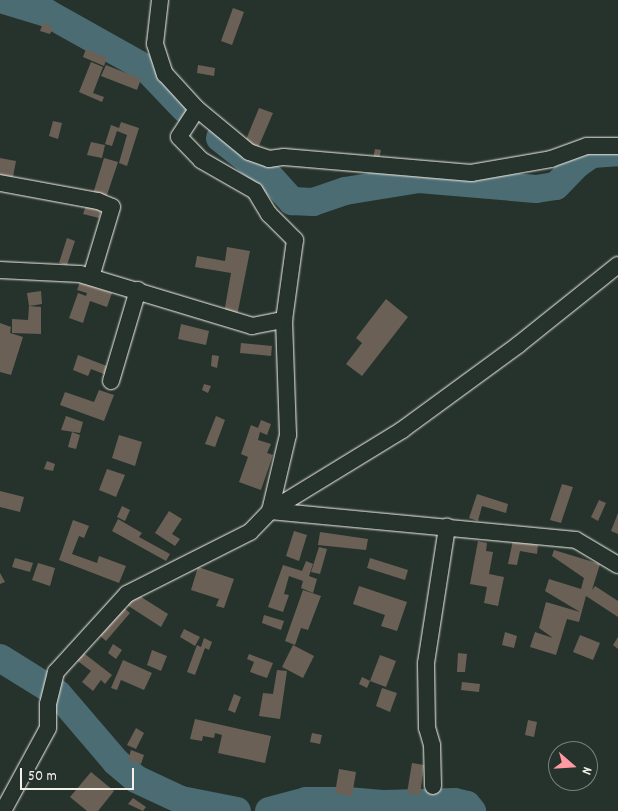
<!DOCTYPE html>
<style>
body{margin:0}
#map{position:relative;width:618px;height:811px;overflow:hidden;background:#26332d;font-family:Dekko,sans-serif}
div>[style]{position:absolute}
[style*='--x']{left:calc(var(--x)*1px);top:calc(var(--y)*1px);width:calc(var(--w)*1px);rotate:calc(var(--a)*1deg)}
.river>*{height:28px;margin:-14px;padding:0 14px;transform-origin:14px;border-radius:14px;background:#4c6c73}
.building>*{inset:0;background:#6b6056}
.roads{filter:drop-shadow(0 0 1px #f4f1e8) drop-shadow(0 0 1px #f4f1e8)}
.minor>*{height:16px;margin:-8px;padding:0 8px;transform-origin:8px;border-radius:8px;background:#26332d}
span{translate:-50% -50%;white-space:nowrap;text-align:center;line-height:1.15;-webkit-text-stroke:4px #26332d;paint-order:stroke}
.north{position:absolute;left:548px;top:741px;width:50px;height:50px;box-sizing:border-box;background:#26332d;border:1px solid #787f78;border-radius:50%;rotate:109deg;font-size:14px;font-weight:700;line-height:20px;text-align:center;color:#f4f1e8}
.north::after{content:'';display:block;margin:auto;width:18px;height:22px;background:#ff9aa2;clip-path:polygon(50% 0,100% 100%,50% 72%,0 100%)}
.scale{position:absolute;left:20px;top:768px;width:114px;height:22px;box-sizing:border-box;border:2px solid #f4f1e8;border-top:0;padding-left:6px;font-size:15px;line-height:18px;white-space:nowrap;color:#f4f1e8;-webkit-text-stroke:4px #26332d;paint-order:stroke}
</style>
<div id="map">
<div class="river">
<i style="--x:4;--y:0;--w:45;--a:16.8"></i>
<i style="--x:47;--y:13;--w:115;--a:29.2"></i>
<i style="--x:147;--y:69;--w:55;--a:46.5"></i>
<i style="--x:220;--y:138;--w:66;--a:38.3"></i>
<i style="--x:272;--y:179;--w:30;--a:48"></i>
<i style="--x:292;--y:201;--w:21;--a:3"></i>
<i style="--x:313;--y:202;--w:34;--a:-19"></i>
<i style="--x:345;--y:191;--w:75;--a:-9.2"></i>
<i style="--x:419;--y:179;--w:117;--a:4.9"></i>
<i style="--x:536;--y:189;--w:20;--a:-9"></i>
<i style="--x:556;--y:186;--w:29;--a:-46"></i>
<i style="--x:576;--y:165;--w:19;--a:-35"></i>
<i style="--x:592;--y:154;--w:26;--a:-4"></i>
<i style="--x:0;--y:658;--w:68;--a:31.8"></i>
<i style="--x:58;--y:694;--w:89;--a:49.5"></i>
<i style="--x:116;--y:762;--w:26;--a:40"></i>
<i style="--x:136;--y:779;--w:50;--a:25"></i>
<i style="--x:181;--y:800;--w:57;--a:11.1"></i>
<i style="--x:269;--y:811;--w:38;--a:-15"></i>
<i style="--x:306;--y:801;--w:41;--a:0"></i>
<i style="--x:347;--y:801;--w:38;--a:5"></i>
<i style="--x:385;--y:804;--w:70;--a:-1.6"></i>
<i style="--x:455;--y:802;--w:12;--a:14"></i>
<i style="--x:467;--y:805;--w:8;--a:50"></i>
</div>
<div class="building">
<i style="clip-path:polygon(233px 8px,244px 12px,232px 45px,221px 41px)"></i>
<i style="clip-path:polygon(43px 23px,53px 27px,50px 34px,40px 31px)"></i>
<i style="clip-path:polygon(86px 49px,107px 58px,104px 66px,83px 57px)"></i>
<i style="clip-path:polygon(91px 62px,103px 67px,93px 93px,104px 97px,102px 102px,79px 92px)"></i>
<i style="clip-path:polygon(106px 65px,141px 79px,137px 90px,101px 76px)"></i>
<i style="clip-path:polygon(198px 65px,215px 68px,214px 76px,197px 73px)"></i>
<i style="clip-path:polygon(259px 108px,273px 113px,258px 148px,245px 142px)"></i>
<i style="clip-path:polygon(53px 121px,62px 123px,58px 139px,49px 136px)"></i>
<i style="clip-path:polygon(121px 122px,139px 128px,127px 166px,119px 163px,127px 135px,117px 131px,112px 146px,105px 144px,111px 125px,119px 128px)"></i>
<i style="clip-path:polygon(91px 142px,105px 145px,102px 158px,87px 155px)"></i>
<i style="clip-path:polygon(375px 149px,381px 150px,379px 160px,373px 159px)"></i>
<i style="clip-path:polygon(0 158px,16px 161px,12px 182px,0 180px)"></i>
<i style="clip-path:polygon(104px 158px,118px 162px,105px 201px,92px 197px)"></i>
<i style="clip-path:polygon(86px 206px,101px 210px,99px 218px,83px 214px)"></i>
<i style="clip-path:polygon(67px 238px,75px 241px,67px 265px,59px 263px)"></i>
<i style="clip-path:polygon(227px 247px,250px 251px,237px 316px,224px 313px,231px 273px,195px 267px,197px 256px,225px 261px)"></i>
<i style="clip-path:polygon(80px 282px,112px 293px,107px 307px,90px 301px,83px 323px,69px 318px,78px 293px,86px 296px,87px 293px,77px 290px)"></i>
<i style="clip-path:polygon(41px 291px,42px 304px,29px 306px,27px 293px)"></i>
<i style="clip-path:polygon(386px 299px,408px 317px,362px 376px,346px 364px,362px 343px,356px 338px)"></i>
<i style="clip-path:polygon(29px 306px,41px 307px,41px 334px,12px 333px,12px 319px,28px 320px)"></i>
<i style="clip-path:polygon(0 323px,11px 327px,10px 333px,23px 337px,11px 375px,0 372px)"></i>
<i style="clip-path:polygon(181px 324px,209px 331px,206px 345px,178px 339px)"></i>
<i style="clip-path:polygon(241px 343px,272px 346px,271px 356px,240px 353px)"></i>
<i style="clip-path:polygon(78px 355px,112px 368px,109px 376px,91px 369px,88px 376px,73px 370px)"></i>
<i style="clip-path:polygon(212px 355px,219px 356px,217px 368px,211px 366px)"></i>
<i style="clip-path:polygon(204px 384px,211px 386px,208px 393px,202px 390px)"></i>
<i style="clip-path:polygon(99px 390px,114px 395px,104px 421px,60px 405px,65px 392px,94px 402px)"></i>
<i style="clip-path:polygon(66px 416px,83px 422px,80px 433px,61px 430px)"></i>
<i style="clip-path:polygon(216px 416px,225px 420px,215px 447px,205px 444px)"></i>
<i style="clip-path:polygon(261px 420px,271px 424px,267px 435px,260px 432px,258px 440px,271px 444px,267px 453px,273px 455px,261px 490px,239px 482px,248px 457px,241px 454px,251px 425px,258px 428px)"></i>
<i style="clip-path:polygon(72px 432px,80px 435px,76px 449px,68px 447px)"></i>
<i style="clip-path:polygon(119px 435px,142px 442px,135px 466px,112px 458px)"></i>
<i style="clip-path:polygon(47px 461px,55px 464px,53px 471px,44px 469px)"></i>
<i style="clip-path:polygon(107px 469px,125px 475px,116px 497px,99px 490px)"></i>
<i style="clip-path:polygon(562px 484px,573px 487px,561px 523px,550px 520px)"></i>
<i style="clip-path:polygon(0 491px,24px 497px,20px 512px,0 507px)"></i>
<i style="clip-path:polygon(477px 494px,508px 504px,506px 513px,482px 506px,478px 521px,469px 518px)"></i>
<i style="clip-path:polygon(599px 500px,606px 503px,598px 521px,591px 517px)"></i>
<i style="clip-path:polygon(122px 506px,130px 510px,125px 521px,117px 517px)"></i>
<i style="clip-path:polygon(169px 511px,182px 519px,172px 534px,180px 539px,175px 546px,155px 533px)"></i>
<i style="clip-path:polygon(618px 513px,618px 534px,611px 531px)"></i>
<i style="clip-path:polygon(118px 519px,142px 533px,139px 537px,170px 554px,166px 561px,112px 531px)"></i>
<i style="clip-path:polygon(73px 520px,89px 526px,84px 538px,79px 536px,72px 554px,97px 563px,99px 556px,126px 566px,119px 583px,59px 560px)"></i>
<i style="clip-path:polygon(294px 531px,307px 535px,299px 561px,286px 556px)"></i>
<i style="clip-path:polygon(320px 532px,368px 539px,366px 550px,318px 545px)"></i>
<i style="clip-path:polygon(513px 540px,538px 545px,537px 554px,520px 551px,517px 565px,508px 564px)"></i>
<i style="clip-path:polygon(478px 541px,487px 543px,486px 551px,493px 552px,489px 574px,504px 577px,498px 606px,484px 603px,487px 587px,470px 584px)"></i>
<i style="clip-path:polygon(319px 547px,327px 549px,320px 574px,311px 572px)"></i>
<i style="clip-path:polygon(554px 550px,600px 564px,592px 590px,595px 586px,618px 601px,618px 617px,586px 596px,579px 622px,567px 619px,556px 655px,530px 647px,535px 632px,553px 638px,539px 628px,546px 602px,580px 612px,545px 591px,549px 579px,581px 589px,584px 578px,552px 556px)"></i>
<i style="clip-path:polygon(15px 558px,33px 563px,30px 572px,12px 567px)"></i>
<i style="clip-path:polygon(370px 558px,408px 570px,405px 580px,367px 568px)"></i>
<i style="clip-path:polygon(306px 561px,313px 564px,309px 576px,317px 579px,313px 593px,301px 588px,303px 581px,289px 576px,284px 594px,289px 595px,283px 612px,268px 607px,283px 565px,302px 571px)"></i>
<i style="clip-path:polygon(38px 563px,55px 568px,50px 586px,32px 580px)"></i>
<i style="clip-path:polygon(198px 567px,234px 579px,224px 608px,216px 606px,219px 599px,191px 590px)"></i>
<i style="clip-path:polygon(0 573px,5px 582px,0 584px)"></i>
<i style="clip-path:polygon(359px 586px,407px 602px,397px 631px,381px 626px,385px 615px,353px 604px)"></i>
<i style="clip-path:polygon(303px 590px,321px 596px,308px 630px,301px 628px,295px 645px,285px 641px)"></i>
<i style="clip-path:polygon(135px 593px,168px 614px,161px 627px,127px 605px)"></i>
<i style="clip-path:polygon(122px 606px,130px 613px,106px 641px,98px 634px)"></i>
<i style="clip-path:polygon(264px 615px,284px 621px,281px 630px,262px 623px)"></i>
<i style="clip-path:polygon(184px 629px,200px 637px,195px 646px,180px 637px)"></i>
<i style="clip-path:polygon(505px 632px,517px 636px,514px 648px,502px 645px)"></i>
<i style="clip-path:polygon(580px 635px,600px 643px,593px 660px,573px 652px)"></i>
<i style="clip-path:polygon(618px 637px,618px 649px,613px 645px)"></i>
<i style="clip-path:polygon(204px 638px,212px 642px,209px 650px,205px 648px,195px 675px,187px 672px,197px 645px,201px 647px)"></i>
<i style="clip-path:polygon(113px 644px,122px 650px,116px 659px,108px 653px)"></i>
<i style="clip-path:polygon(293px 645px,314px 656px,303px 678px,282px 667px)"></i>
<i style="clip-path:polygon(152px 650px,167px 656px,161px 671px,147px 665px)"></i>
<i style="clip-path:polygon(81px 651px,112px 675px,105px 684px,101px 680px,93px 691px,82px 682px,91px 671px,75px 659px)"></i>
<i style="clip-path:polygon(458px 653px,467px 654px,465px 672px,457px 672px)"></i>
<i style="clip-path:polygon(249px 654px,273px 663px,267px 678px,250px 672px,254px 662px,247px 659px)"></i>
<i style="clip-path:polygon(380px 655px,396px 661px,386px 687px,370px 681px)"></i>
<i style="clip-path:polygon(123px 660px,152px 673px,144px 690px,121px 680px,117px 690px,111px 688px)"></i>
<i style="clip-path:polygon(277px 670px,287px 671px,280px 719px,259px 716px,263px 693px,273px 694px)"></i>
<i style="clip-path:polygon(362px 677px,370px 681px,367px 688px,359px 684px)"></i>
<i style="clip-path:polygon(462px 682px,480px 684px,479px 692px,461px 690px)"></i>
<i style="clip-path:polygon(382px 688px,397px 693px,390px 712px,376px 706px)"></i>
<i style="clip-path:polygon(234px 694px,241px 697px,235px 713px,228px 710px)"></i>
<i style="clip-path:polygon(195px 719px,271px 736px,265px 763px,218px 753px,222px 735px,215px 733px,214px 738px,203px 736px,202px 741px,190px 739px)"></i>
<i style="clip-path:polygon(528px 720px,537px 722px,534px 737px,525px 735px)"></i>
<i style="clip-path:polygon(136px 728px,144px 733px,136px 749px,127px 745px)"></i>
<i style="clip-path:polygon(312px 733px,322px 735px,320px 744px,310px 742px)"></i>
<i style="clip-path:polygon(131px 750px,144px 755px,141px 764px,128px 760px)"></i>
<i style="clip-path:polygon(412px 763px,424px 765px,420px 795px,407px 793px)"></i>
<i style="clip-path:polygon(339px 769px,356px 772px,352px 796px,335px 793px)"></i>
<i style="clip-path:polygon(91px 772px,114px 791px,98px 811px,87px 811px,70px 797px)"></i>
<i style="clip-path:polygon(133px 798px,146px 807px,143px 811px,128px 804px)"></i>
</div>
<div class="roads">
<div class="minor">
<i style="--x:160;--y:0;--w:44;--a:96.5"></i>
<i style="--x:155;--y:44;--w:32;--a:72"></i>
<i style="--x:165;--y:74;--w:47;--a:47.6"></i>
<i style="--x:197;--y:109;--w:67;--a:39.6"></i>
<i style="--x:249;--y:152;--w:21;--a:19"></i>
<i style="--x:269;--y:159;--w:15;--a:-8"></i>
<i style="--x:284;--y:157;--w:188;--a:4.9"></i>
<i style="--x:471;--y:173;--w:81;--a:-9.9"></i>
<i style="--x:551;--y:159;--w:38;--a:-20"></i>
<i style="--x:587;--y:146;--w:31;--a:0"></i>
<i style="--x:197;--y:109;--w:33;--a:123"></i>
<i style="--x:179;--y:137;--w:32;--a:46"></i>
<i style="--x:201;--y:160;--w:62;--a:29.9"></i>
<i style="--x:255;--y:191;--w:27;--a:59"></i>
<i style="--x:269;--y:214;--w:37;--a:45"></i>
<i style="--x:295;--y:240;--w:81;--a:97.8"></i>
<i style="--x:284;--y:320;--w:115;--a:88"></i>
<i style="--x:288;--y:435;--w:78;--a:103.3"></i>
<i style="--x:0;--y:183;--w:100;--a:10.4"></i>
<i style="--x:98;--y:201;--w:15;--a:23"></i>
<i style="--x:112;--y:207;--w:73;--a:106.7"></i>
<i style="--x:0;--y:270;--w:80;--a:2.9"></i>
<i style="--x:80;--y:274;--w:180;--a:16.8"></i>
<i style="--x:252;--y:326;--w:33;--a:-11"></i>
<i style="--x:111;--y:381;--w:95;--a:-73.5"></i>
<i style="--x:270;--y:511;--w:307;--a:5.4"></i>
<i style="--x:576;--y:540;--w:49;--a:30.8"></i>
<i style="--x:433;--y:786;--w:41;--a:-91.4"></i>
<i style="--x:432;--y:745;--w:18;--a:-106"></i>
<i style="--x:427;--y:728;--w:65;--a:-90.9"></i>
<i style="--x:426;--y:663;--w:138;--a:-81.2"></i>
<i style="--x:3;--y:811;--w:94;--a:-61.5"></i>
<i style="--x:48;--y:728;--w:24;--a:-90"></i>
<i style="--x:48;--y:704;--w:33;--a:-76"></i>
<i style="--x:56;--y:672;--w:105;--a:-47.7"></i>
<i style="--x:127;--y:594;--w:138;--a:-26.8"></i>
<i style="--x:250;--y:532;--w:29;--a:-46"></i>
<i style="--x:270;--y:511;--w:155;--a:-31.5"></i>
<i style="--x:402;--y:430;--w:144;--a:-36.2"></i>
<i style="--x:518;--y:345;--w:128;--a:-38.7"></i>
</div>
</div>
<div class="north">N</div>
<div class="scale">50 m</div>
</div>
